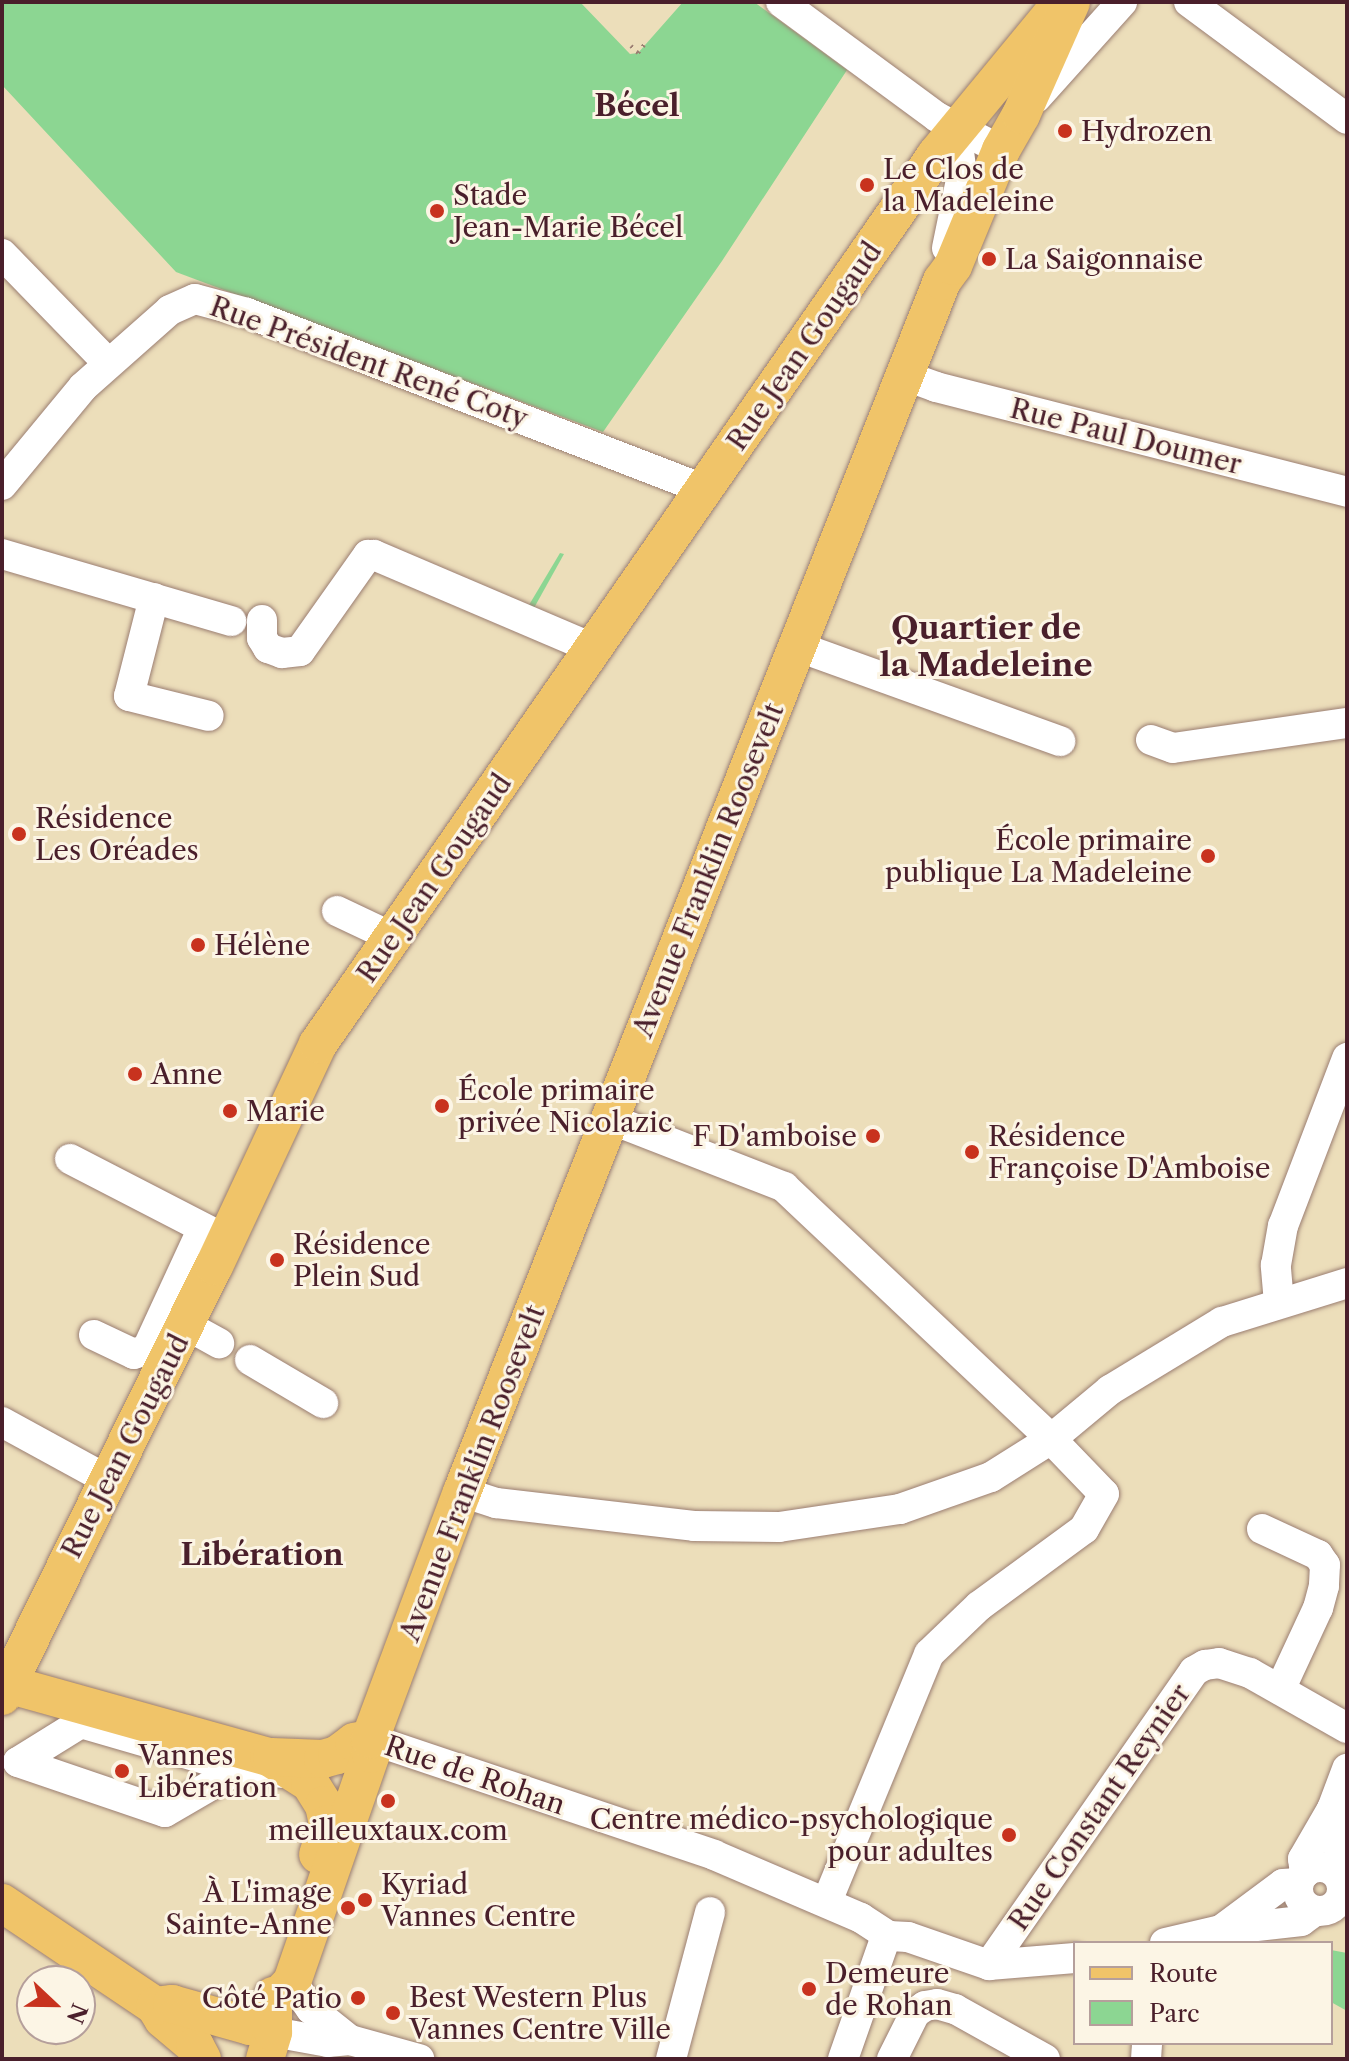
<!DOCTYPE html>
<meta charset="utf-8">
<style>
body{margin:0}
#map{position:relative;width:1349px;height:2061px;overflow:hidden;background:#ecdeba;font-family:"Libre Caslon Text",serif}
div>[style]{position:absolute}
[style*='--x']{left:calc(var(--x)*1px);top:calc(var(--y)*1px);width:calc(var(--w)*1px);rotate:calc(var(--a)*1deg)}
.green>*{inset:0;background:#8cd692}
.path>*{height:4px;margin-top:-2px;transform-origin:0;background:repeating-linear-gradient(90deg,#9b7e72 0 2px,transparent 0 8px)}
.roads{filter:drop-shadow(0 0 2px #9b7e72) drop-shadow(0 0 2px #9b7e72)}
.minor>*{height:30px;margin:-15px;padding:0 15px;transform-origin:15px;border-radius:15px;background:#fff}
.minor>.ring{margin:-15px;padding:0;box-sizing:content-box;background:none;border:30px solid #fff;border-radius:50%}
.major>*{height:38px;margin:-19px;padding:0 19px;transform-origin:19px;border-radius:19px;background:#f0c469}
.dots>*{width:22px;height:22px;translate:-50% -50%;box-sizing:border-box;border:4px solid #fcf5e5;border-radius:50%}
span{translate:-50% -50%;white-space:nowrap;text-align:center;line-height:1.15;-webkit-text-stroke:6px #fcf5e5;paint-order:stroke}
.poi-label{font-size:28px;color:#4a1f2b}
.left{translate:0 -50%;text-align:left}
.right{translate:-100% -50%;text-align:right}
.street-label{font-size:28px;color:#4a1f2b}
.neighbourhood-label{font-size:30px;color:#4a1f2b;font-weight:700}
.quarter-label{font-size:32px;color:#4a1f2b;font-weight:700}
.frame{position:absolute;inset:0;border:4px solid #4a1f2b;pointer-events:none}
.legend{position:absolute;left:1073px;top:1941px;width:260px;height:104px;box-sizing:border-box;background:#fcf5e5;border:2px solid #b59f9b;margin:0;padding:10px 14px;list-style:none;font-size:24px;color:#4a1f2b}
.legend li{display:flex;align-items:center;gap:16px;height:40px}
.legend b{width:40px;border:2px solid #b59f9b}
.north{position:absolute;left:16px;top:1965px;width:80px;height:80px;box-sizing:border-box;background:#fcf5e5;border:2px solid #b59f9b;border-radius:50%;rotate:112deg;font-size:22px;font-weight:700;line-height:32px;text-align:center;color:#4a1f2b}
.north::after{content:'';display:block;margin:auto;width:28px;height:36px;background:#c8321e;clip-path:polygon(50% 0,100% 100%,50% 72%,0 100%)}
</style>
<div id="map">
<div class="green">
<i style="clip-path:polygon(2px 2px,580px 2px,630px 54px,638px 53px,683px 2px,754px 2px,847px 70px,722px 261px,603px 432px,176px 272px,2px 85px)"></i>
<i style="clip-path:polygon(560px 553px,564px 554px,534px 608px,529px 605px)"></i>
<i style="clip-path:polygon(1331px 1950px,1347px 1953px,1347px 2011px,1331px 2002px)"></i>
</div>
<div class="path">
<i style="--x:631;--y:46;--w:10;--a:45"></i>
<i style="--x:638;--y:53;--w:10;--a:-53"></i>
</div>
<div class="roads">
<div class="minor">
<i style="--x:781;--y:2;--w:194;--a:36.4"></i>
<i style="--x:937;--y:117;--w:72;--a:27.3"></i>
<i style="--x:1189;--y:2;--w:197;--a:36.5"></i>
<i style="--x:1036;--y:98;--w:129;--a:-48.1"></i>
<i style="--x:947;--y:248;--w:75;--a:-78.4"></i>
<i style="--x:962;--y:175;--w:47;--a:-97.3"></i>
<i style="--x:2;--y:254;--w:152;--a:45.8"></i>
<i style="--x:906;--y:376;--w:32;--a:20"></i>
<i style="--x:936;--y:387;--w:424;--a:14.3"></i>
<i style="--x:2;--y:485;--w:127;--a:-50.4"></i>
<i style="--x:83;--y:387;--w:116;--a:-41.5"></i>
<i style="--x:170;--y:310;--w:27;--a:-24"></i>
<i style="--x:195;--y:299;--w:54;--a:15.1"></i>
<i style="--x:247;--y:313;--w:491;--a:21.1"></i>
<i style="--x:2;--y:554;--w:239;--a:16.3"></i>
<i style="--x:154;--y:598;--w:101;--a:104.3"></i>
<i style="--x:129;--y:696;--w:82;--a:14"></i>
<i style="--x:262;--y:620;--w:18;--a:90"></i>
<i style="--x:262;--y:638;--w:12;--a:59"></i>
<i style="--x:268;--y:648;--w:15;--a:20"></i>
<i style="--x:282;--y:653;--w:18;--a:-6"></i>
<i style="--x:300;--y:651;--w:118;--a:-54.7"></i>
<i style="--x:368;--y:555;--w:6;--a:0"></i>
<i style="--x:374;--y:555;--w:239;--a:23.1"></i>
<i style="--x:796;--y:646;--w:281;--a:19.8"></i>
<i style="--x:1151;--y:740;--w:23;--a:20"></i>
<i style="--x:1173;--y:748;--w:176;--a:-8.2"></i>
<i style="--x:337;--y:911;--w:61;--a:25.3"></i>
<i style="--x:610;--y:1119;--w:187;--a:21.3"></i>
<i style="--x:784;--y:1187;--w:367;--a:43.3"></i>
<i style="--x:1051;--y:1439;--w:76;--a:46.1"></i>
<i style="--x:1104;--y:1494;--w:40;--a:119.7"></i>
<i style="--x:1084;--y:1529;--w:130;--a:143.7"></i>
<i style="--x:979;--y:1606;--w:69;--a:136.2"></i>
<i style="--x:929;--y:1654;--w:268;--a:112.4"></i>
<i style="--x:70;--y:1159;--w:170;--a:27.3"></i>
<i style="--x:1279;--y:1303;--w:38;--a:-95"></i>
<i style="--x:1276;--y:1265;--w:40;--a:-80"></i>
<i style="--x:1283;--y:1226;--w:180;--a:-69.1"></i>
<i style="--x:186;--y:1325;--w:38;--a:29"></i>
<i style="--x:94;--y:1335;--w:44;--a:25.4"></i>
<i style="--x:134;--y:1354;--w:14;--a:-21"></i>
<i style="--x:147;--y:1349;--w:133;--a:-65.2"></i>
<i style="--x:250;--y:1360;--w:85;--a:30.5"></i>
<i style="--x:2;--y:1422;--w:119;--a:28.7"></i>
<i style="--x:462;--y:1492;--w:36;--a:18"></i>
<i style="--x:496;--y:1503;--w:199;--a:6.6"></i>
<i style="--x:694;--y:1526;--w:85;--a:0.7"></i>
<i style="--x:779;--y:1527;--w:122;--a:-8.5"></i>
<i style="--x:900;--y:1509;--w:96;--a:-19.4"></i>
<i style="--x:991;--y:1477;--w:71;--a:-32.3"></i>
<i style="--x:1051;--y:1439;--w:77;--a:-39.7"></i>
<i style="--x:1110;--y:1390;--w:131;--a:-31.3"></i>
<i style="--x:1222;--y:1322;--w:131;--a:-17.3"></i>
<i style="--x:1262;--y:1529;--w:62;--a:24.9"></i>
<i style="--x:1318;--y:1555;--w:12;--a:55"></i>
<i style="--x:1325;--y:1565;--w:21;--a:93"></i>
<i style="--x:1324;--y:1586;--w:23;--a:105"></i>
<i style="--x:1318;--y:1608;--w:90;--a:114.9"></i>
<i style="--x:370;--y:1739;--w:363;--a:18.6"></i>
<i style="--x:714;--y:1855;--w:160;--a:23.2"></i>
<i style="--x:861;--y:1918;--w:33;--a:33"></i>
<i style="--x:18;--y:1762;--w:74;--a:-31.8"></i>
<i style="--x:81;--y:1723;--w:165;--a:16.2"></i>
<i style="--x:239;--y:1769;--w:46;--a:5"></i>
<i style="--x:18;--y:1762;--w:155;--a:18.8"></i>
<i style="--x:165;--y:1812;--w:86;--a:-30.2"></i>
<i style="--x:1332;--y:1809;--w:49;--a:80.5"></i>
<i style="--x:1340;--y:1857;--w:17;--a:100"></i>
<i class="ring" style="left:1298px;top:1867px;width:14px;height:14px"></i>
<i style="--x:1305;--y:1873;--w:14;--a:-98"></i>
<i style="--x:1303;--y:1859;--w:58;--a:-59.9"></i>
<i style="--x:1332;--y:1809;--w:43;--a:-69.4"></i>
<i style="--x:1221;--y:1930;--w:77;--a:-36.6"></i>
<i style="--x:1283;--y:1884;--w:15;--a:-4"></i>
<i style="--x:889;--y:1936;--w:19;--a:3"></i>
<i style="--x:908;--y:1937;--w:86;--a:19.1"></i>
<i style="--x:989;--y:1965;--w:86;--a:-4.7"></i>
<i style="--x:1165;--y:1943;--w:57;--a:-13.1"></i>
<i style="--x:1221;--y:1930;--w:81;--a:-6.4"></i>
<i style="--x:1301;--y:1921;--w:17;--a:-36"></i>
<i style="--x:989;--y:1965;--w:358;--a:-55.1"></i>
<i style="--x:1194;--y:1671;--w:13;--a:-29"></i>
<i style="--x:1205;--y:1665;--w:14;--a:-8"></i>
<i style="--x:1219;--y:1663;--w:33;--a:18"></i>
<i style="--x:1250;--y:1673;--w:112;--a:29.6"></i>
<i style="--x:292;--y:1982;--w:33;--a:55"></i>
<i style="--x:311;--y:2009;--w:50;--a:38.5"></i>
<i style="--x:273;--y:2032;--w:56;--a:10.3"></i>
<i style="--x:328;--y:2042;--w:22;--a:-5"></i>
<i style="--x:350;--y:2040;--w:72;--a:15.4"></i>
<i style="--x:671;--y:2059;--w:152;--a:-75.1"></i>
<i style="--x:843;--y:2059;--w:124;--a:-70.7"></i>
<i style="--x:884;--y:1942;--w:8;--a:-50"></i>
<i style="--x:892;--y:2059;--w:51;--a:-63.4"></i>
<i style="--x:915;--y:2013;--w:12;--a:-35"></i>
<i style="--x:925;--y:2006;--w:12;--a:-9"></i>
<i style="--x:937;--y:2004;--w:19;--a:16"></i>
<i style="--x:955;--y:2009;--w:103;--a:29.1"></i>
<i style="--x:1146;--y:2059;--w:16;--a:-86"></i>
</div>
<div class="major">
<i style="--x:7;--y:1684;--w:272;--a:15.6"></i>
<i style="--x:269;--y:1757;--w:49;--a:32.4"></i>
<i style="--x:310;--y:1783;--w:26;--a:58"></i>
<i style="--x:324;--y:1805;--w:19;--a:78"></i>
<i style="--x:328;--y:1824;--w:32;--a:108"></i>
<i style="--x:2;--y:1696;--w:479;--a:-63.8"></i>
<i style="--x:214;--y:1266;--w:245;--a:-64.9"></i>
<i style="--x:318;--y:1044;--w:1083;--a:-55.19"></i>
<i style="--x:936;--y:155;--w:185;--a:-50.5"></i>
<i style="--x:272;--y:1757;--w:51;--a:2.2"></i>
<i style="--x:323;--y:1759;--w:15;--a:-16"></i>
<i style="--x:337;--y:1755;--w:21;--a:-37"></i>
<i style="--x:354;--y:1742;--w:16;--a:-11"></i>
<i style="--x:2;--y:1903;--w:184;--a:33.9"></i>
<i style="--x:155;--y:2006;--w:15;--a:58"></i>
<i style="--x:163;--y:2019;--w:42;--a:40.2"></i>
<i style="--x:195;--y:2046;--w:15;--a:62"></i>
<i style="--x:155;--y:2006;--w:17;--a:-7"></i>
<i style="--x:172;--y:2004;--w:81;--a:15.8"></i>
<i style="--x:250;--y:2026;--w:61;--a:-46.3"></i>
<i style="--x:292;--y:1982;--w:241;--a:-70.9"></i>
<i style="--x:371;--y:1754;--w:15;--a:-94"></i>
<i style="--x:370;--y:1739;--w:264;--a:-69.6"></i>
<i style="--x:462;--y:1492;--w:1303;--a:-68.38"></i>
<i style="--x:942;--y:281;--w:19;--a:-54"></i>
<i style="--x:953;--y:266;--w:126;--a:-67.5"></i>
<i style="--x:1001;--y:150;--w:40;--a:-60.3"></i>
<i style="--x:1021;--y:115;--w:124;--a:-66.1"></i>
<i style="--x:265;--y:2059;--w:28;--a:-73"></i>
<i style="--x:273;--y:2032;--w:36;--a:-90"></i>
</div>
</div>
<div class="dots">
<i style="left:1065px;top:131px;background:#c8321e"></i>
<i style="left:867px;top:185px;background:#c8321e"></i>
<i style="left:437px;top:211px;background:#c8321e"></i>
<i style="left:989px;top:259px;background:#c8321e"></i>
<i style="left:19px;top:834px;background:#c8321e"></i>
<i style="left:1208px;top:856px;background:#c8321e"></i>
<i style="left:198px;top:945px;background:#c8321e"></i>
<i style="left:135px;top:1074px;background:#c8321e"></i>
<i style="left:442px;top:1106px;background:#c8321e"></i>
<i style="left:230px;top:1111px;background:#c8321e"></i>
<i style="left:873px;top:1136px;background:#c8321e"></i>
<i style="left:972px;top:1152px;background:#c8321e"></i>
<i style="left:277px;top:1260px;background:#c8321e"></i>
<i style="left:122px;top:1771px;background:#c8321e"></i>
<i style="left:388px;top:1801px;background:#c8321e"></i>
<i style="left:1009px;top:1835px;background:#c8321e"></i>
<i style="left:365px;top:1900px;background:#c8321e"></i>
<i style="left:348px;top:1908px;background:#c8321e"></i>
<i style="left:809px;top:1989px;background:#c8321e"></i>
<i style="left:358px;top:1998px;background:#c8321e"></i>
<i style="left:393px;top:2013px;background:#c8321e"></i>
</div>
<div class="poi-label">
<span class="left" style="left:1081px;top:131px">Hydrozen</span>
<span class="left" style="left:883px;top:185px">Le Clos de<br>la Madeleine</span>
<span class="left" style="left:453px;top:211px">Stade<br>Jean-Marie Bécel</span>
<span class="left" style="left:1005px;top:259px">La Saigonnaise</span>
<span class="left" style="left:35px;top:834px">Résidence<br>Les Oréades</span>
<span class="right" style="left:1192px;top:856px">École primaire<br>publique La Madeleine</span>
<span class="left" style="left:214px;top:945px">Hélène</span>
<span class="left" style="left:151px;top:1074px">Anne</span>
<span class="left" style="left:458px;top:1106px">École primaire<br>privée Nicolazic</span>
<span class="left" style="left:246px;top:1111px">Marie</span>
<span class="right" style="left:857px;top:1136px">F D'amboise</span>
<span class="left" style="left:988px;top:1152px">Résidence<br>Françoise D'Amboise</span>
<span class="left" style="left:293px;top:1260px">Résidence<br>Plein Sud</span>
<span class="left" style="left:138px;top:1771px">Vannes<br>Libération</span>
<span class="right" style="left:993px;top:1835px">Centre médico-psychologique<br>pour adultes</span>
<span style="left:388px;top:1830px">meilleuxtaux.com</span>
<span class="left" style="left:381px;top:1900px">Kyriad<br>Vannes Centre</span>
<span class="right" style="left:332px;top:1908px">À L'image<br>Sainte-Anne</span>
<span class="left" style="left:825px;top:1989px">Demeure<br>de Rohan</span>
<span class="left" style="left:409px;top:2013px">Best Western Plus<br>Vannes Centre Ville</span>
<span class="right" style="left:342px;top:1998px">Côté Patio</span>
</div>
<div class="street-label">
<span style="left:804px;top:346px;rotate:-55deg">Rue Jean Gougaud</span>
<span style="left:369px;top:362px;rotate:20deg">Rue Président René Coty</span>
<span style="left:1126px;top:436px;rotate:14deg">Rue Paul Doumer</span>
<span style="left:708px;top:870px;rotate:-68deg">Avenue Franklin Roosevelt</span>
<span style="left:434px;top:878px;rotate:-55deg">Rue Jean Gougaud</span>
<span style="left:125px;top:1446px;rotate:-63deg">Rue Jean Gougaud</span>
<span style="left:472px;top:1473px;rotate:-69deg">Avenue Franklin Roosevelt</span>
<span style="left:475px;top:1775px;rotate:19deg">Rue de Rohan</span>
<span style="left:1099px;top:1807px;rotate:-55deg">Rue Constant Reynier</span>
</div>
<div class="neighbourhood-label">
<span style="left:637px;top:106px">Bécel</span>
<span style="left:262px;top:1555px">Libération</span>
</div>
<div class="quarter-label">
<span style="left:986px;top:647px">Quartier de<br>la Madeleine</span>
</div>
<div class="frame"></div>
<ul class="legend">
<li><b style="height:10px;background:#f0c469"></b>Route</li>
<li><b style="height:22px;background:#8cd692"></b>Parc</li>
</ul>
<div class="north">N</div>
</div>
